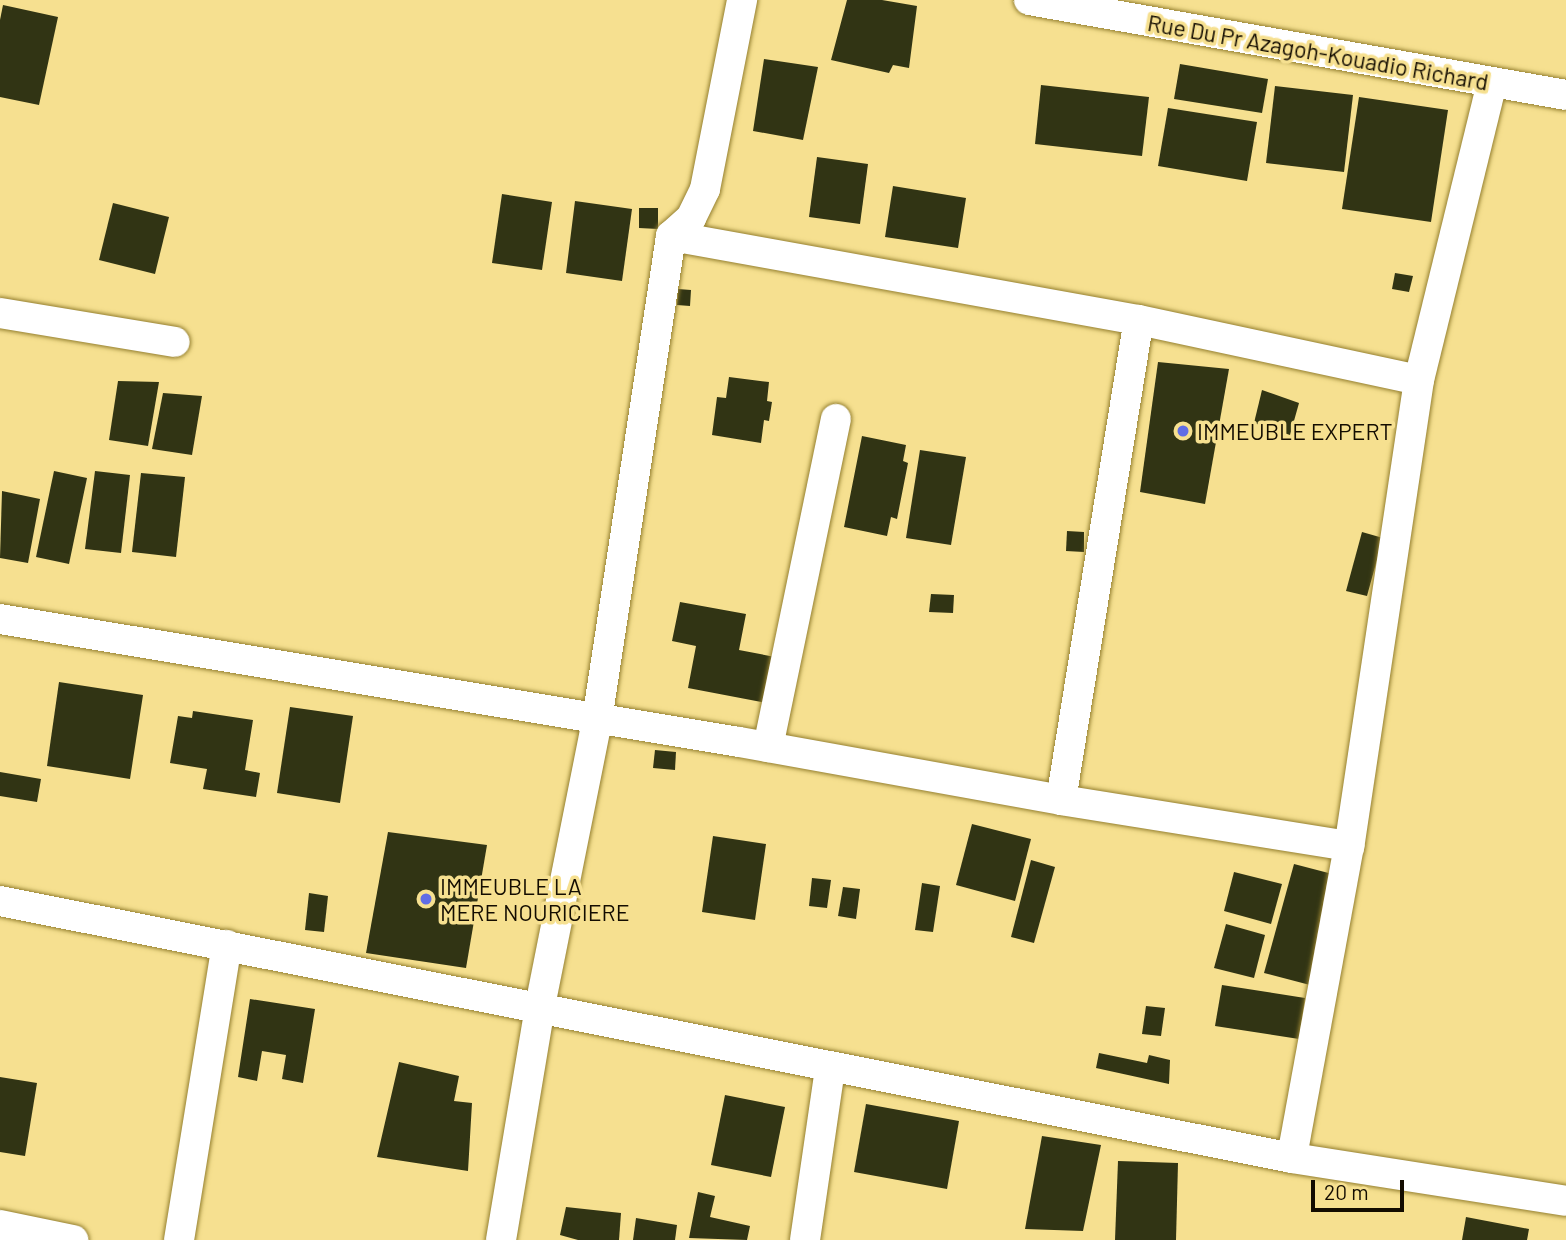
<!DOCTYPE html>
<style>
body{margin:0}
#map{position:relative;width:1566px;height:1240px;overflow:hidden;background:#f6e090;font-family:Barlow,sans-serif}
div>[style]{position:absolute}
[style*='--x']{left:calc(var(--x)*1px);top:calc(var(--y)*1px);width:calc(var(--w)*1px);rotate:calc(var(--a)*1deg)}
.building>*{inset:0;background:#313414}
.roads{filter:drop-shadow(0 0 2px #958030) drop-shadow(0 0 2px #958030)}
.minor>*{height:30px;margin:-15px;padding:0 15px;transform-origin:15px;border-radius:15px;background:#fff}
.dots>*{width:19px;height:19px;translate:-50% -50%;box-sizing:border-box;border:4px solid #f6e090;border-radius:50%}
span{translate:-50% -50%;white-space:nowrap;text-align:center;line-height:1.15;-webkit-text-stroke:7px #f6e090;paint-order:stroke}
.street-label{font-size:23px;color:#130c00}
.poi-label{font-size:23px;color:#130c00}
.left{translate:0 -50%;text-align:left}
.scale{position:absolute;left:1311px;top:1180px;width:93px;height:32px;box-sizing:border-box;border:4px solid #130c00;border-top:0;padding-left:9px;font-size:21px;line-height:24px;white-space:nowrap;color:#130c00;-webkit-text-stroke:5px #f6e090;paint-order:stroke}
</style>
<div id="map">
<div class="building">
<i style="clip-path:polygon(847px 0,882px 0,917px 6px,909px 68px,893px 65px,889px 73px,831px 60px)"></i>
<i style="clip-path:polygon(3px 5px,58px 17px,39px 105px,0 97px,0 20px)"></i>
<i style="clip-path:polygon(764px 59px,818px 67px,803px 140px,753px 131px)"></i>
<i style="clip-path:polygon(1180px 64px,1268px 79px,1262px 113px,1174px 99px)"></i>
<i style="clip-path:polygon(1041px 85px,1149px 97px,1142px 156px,1035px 144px)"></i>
<i style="clip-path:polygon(1275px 86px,1353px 95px,1344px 172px,1266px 163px)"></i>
<i style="clip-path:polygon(1359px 97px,1448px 110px,1431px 222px,1342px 209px)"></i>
<i style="clip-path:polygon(1168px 108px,1257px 122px,1247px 181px,1158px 166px)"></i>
<i style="clip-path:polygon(817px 157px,868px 164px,860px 224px,809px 217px)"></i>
<i style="clip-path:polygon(893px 186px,966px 198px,958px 248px,885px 237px)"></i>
<i style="clip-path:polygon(502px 194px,552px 202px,542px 270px,492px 263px)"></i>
<i style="clip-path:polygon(575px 201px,632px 209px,622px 281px,566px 273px)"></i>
<i style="clip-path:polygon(113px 203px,169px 217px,155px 274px,99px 260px)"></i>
<i style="clip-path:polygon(639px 208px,658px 208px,658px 229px,639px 228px)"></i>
<i style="clip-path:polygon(1395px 273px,1413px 276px,1409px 292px,1392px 289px)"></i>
<i style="clip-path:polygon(678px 289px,691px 290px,690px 306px,677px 305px)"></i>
<i style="clip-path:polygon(1158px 362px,1229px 369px,1205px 504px,1140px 492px)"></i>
<i style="clip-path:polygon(729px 377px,769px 382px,767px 401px,772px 402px,769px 421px,764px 420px,761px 443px,712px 435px,717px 397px,726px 398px)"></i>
<i style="clip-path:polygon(118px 381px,159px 382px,148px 446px,109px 440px)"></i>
<i style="clip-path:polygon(1262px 390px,1299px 403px,1290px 435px,1254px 423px)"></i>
<i style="clip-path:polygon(163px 393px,202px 396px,192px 455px,152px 449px)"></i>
<i style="clip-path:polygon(862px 436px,906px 445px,903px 461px,908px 463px,897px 519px,891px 517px,887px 536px,844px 527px)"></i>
<i style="clip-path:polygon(920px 450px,966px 457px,951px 545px,906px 538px)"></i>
<i style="clip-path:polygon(54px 471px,87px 478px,69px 564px,36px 557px)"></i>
<i style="clip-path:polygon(95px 471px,130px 475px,121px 553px,85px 549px)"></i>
<i style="clip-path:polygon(141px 473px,185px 477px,176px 557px,132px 552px)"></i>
<i style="clip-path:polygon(2px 491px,40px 499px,28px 563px,0 558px)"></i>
<i style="clip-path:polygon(1067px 531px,1084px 532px,1084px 552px,1066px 551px)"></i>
<i style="clip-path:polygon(1362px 532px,1383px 538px,1367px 596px,1346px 591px)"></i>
<i style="clip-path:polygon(931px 594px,954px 595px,953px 613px,929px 612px)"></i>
<i style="clip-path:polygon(680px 602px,746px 614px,739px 650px,775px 657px,766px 703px,688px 688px,696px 646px,672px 641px)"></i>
<i style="clip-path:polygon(59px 682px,143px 695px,130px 779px,47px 766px)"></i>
<i style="clip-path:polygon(290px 707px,353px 716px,340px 803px,277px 793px)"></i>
<i style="clip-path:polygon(193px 711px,253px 720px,245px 770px,260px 773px,256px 797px,203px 789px,207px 769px,170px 763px,178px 716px,192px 718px)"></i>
<i style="clip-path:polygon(655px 750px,676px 752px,675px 770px,653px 768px)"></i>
<i style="clip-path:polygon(0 772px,41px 779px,37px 802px,0 796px)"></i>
<i style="clip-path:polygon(972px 824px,1031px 839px,1015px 901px,956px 885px)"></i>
<i style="clip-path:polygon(388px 832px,487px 845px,466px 968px,366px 953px)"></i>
<i style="clip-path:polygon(713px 836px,766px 844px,755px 920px,702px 912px)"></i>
<i style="clip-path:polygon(1031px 860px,1055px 867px,1034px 943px,1011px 937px)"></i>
<i style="clip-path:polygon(1294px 864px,1340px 876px,1310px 985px,1264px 973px)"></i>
<i style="clip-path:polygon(1234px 872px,1282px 884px,1271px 924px,1224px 911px)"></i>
<i style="clip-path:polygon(812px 878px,831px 880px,827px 908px,809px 906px)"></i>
<i style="clip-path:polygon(922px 883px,940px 886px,933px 932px,915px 930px)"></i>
<i style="clip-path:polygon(843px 887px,860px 889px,856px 919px,838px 916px)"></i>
<i style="clip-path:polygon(309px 893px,328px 896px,324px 932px,305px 930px)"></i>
<i style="clip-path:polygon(1226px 924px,1265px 935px,1254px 978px,1214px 968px)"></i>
<i style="clip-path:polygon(1222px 985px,1305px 998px,1299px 1039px,1215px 1026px)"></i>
<i style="clip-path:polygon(250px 999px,315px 1009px,303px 1083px,282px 1079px,286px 1055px,262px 1051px,257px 1081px,238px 1077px)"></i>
<i style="clip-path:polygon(1146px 1006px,1165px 1008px,1161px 1036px,1142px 1034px)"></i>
<i style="clip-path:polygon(1099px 1053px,1147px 1063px,1149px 1055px,1170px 1060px,1169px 1084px,1096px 1068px)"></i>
<i style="clip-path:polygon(399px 1062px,459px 1076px,454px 1101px,472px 1103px,468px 1171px,377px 1157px)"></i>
<i style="clip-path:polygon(0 1077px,37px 1083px,25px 1156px,0 1152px)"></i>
<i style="clip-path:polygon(725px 1095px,785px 1107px,771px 1177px,711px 1165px)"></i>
<i style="clip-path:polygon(866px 1104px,959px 1121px,947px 1189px,854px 1172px)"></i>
<i style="clip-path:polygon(1042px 1136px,1101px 1145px,1083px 1231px,1025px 1229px)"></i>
<i style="clip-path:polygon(1118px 1161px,1178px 1163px,1176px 1240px,1115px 1240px)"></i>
<i style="clip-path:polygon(698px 1192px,715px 1196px,710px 1217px,750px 1226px,747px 1240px,689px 1238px)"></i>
<i style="clip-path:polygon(566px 1207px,621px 1213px,619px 1240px,578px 1240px,560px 1235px)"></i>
<i style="clip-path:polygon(1466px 1217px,1529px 1229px,1527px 1240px,1462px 1240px)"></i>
<i style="clip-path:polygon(636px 1218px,677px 1225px,675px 1240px,633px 1240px)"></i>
</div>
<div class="roads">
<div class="minor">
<i style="--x:1029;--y:0;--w:545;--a:10.03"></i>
<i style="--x:671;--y:236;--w:475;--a:10.2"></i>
<i style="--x:1139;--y:320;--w:286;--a:12.1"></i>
<i style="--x:1419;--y:380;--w:471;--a:98.5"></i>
<i style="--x:1349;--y:846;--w:317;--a:100.4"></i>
<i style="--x:0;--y:313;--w:177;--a:9.4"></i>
<i style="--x:1419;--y:380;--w:306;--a:-76.2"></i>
<i style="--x:0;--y:619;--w:749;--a:9.45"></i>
<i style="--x:739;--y:742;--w:327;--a:10.2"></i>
<i style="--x:1061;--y:800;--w:292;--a:9.1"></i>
<i style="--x:768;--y:747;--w:335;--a:-78.3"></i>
<i style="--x:1061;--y:800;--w:486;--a:-80.8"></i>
<i style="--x:0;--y:901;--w:1317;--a:11.25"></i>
<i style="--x:1292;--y:1158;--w:277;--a:8.9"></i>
<i style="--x:0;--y:1225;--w:75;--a:11.6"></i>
<i style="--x:179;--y:1240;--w:299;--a:-80.8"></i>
<i style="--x:501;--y:1240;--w:237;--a:-80.5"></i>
<i style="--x:540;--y:1006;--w:292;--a:-78.7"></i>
<i style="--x:597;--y:720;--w:490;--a:-81.3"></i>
<i style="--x:671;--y:236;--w:27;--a:-42"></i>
<i style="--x:691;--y:218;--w:32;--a:-64"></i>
<i style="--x:705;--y:189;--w:193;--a:-78.9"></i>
<i style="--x:805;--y:1240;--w:174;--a:-81.7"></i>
</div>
</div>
<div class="dots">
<i style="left:1183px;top:431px;background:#606de5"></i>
<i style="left:426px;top:899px;background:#606de5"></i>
</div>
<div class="street-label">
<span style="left:1318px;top:52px;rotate:10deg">Rue Du Pr Azagoh-Kouadio Richard</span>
</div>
<div class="poi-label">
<span class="left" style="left:1197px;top:431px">IMMEUBLE EXPERT</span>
<span class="left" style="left:440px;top:899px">IMMEUBLE LA<br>MERE NOURICIERE</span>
</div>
<div class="scale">20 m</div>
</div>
